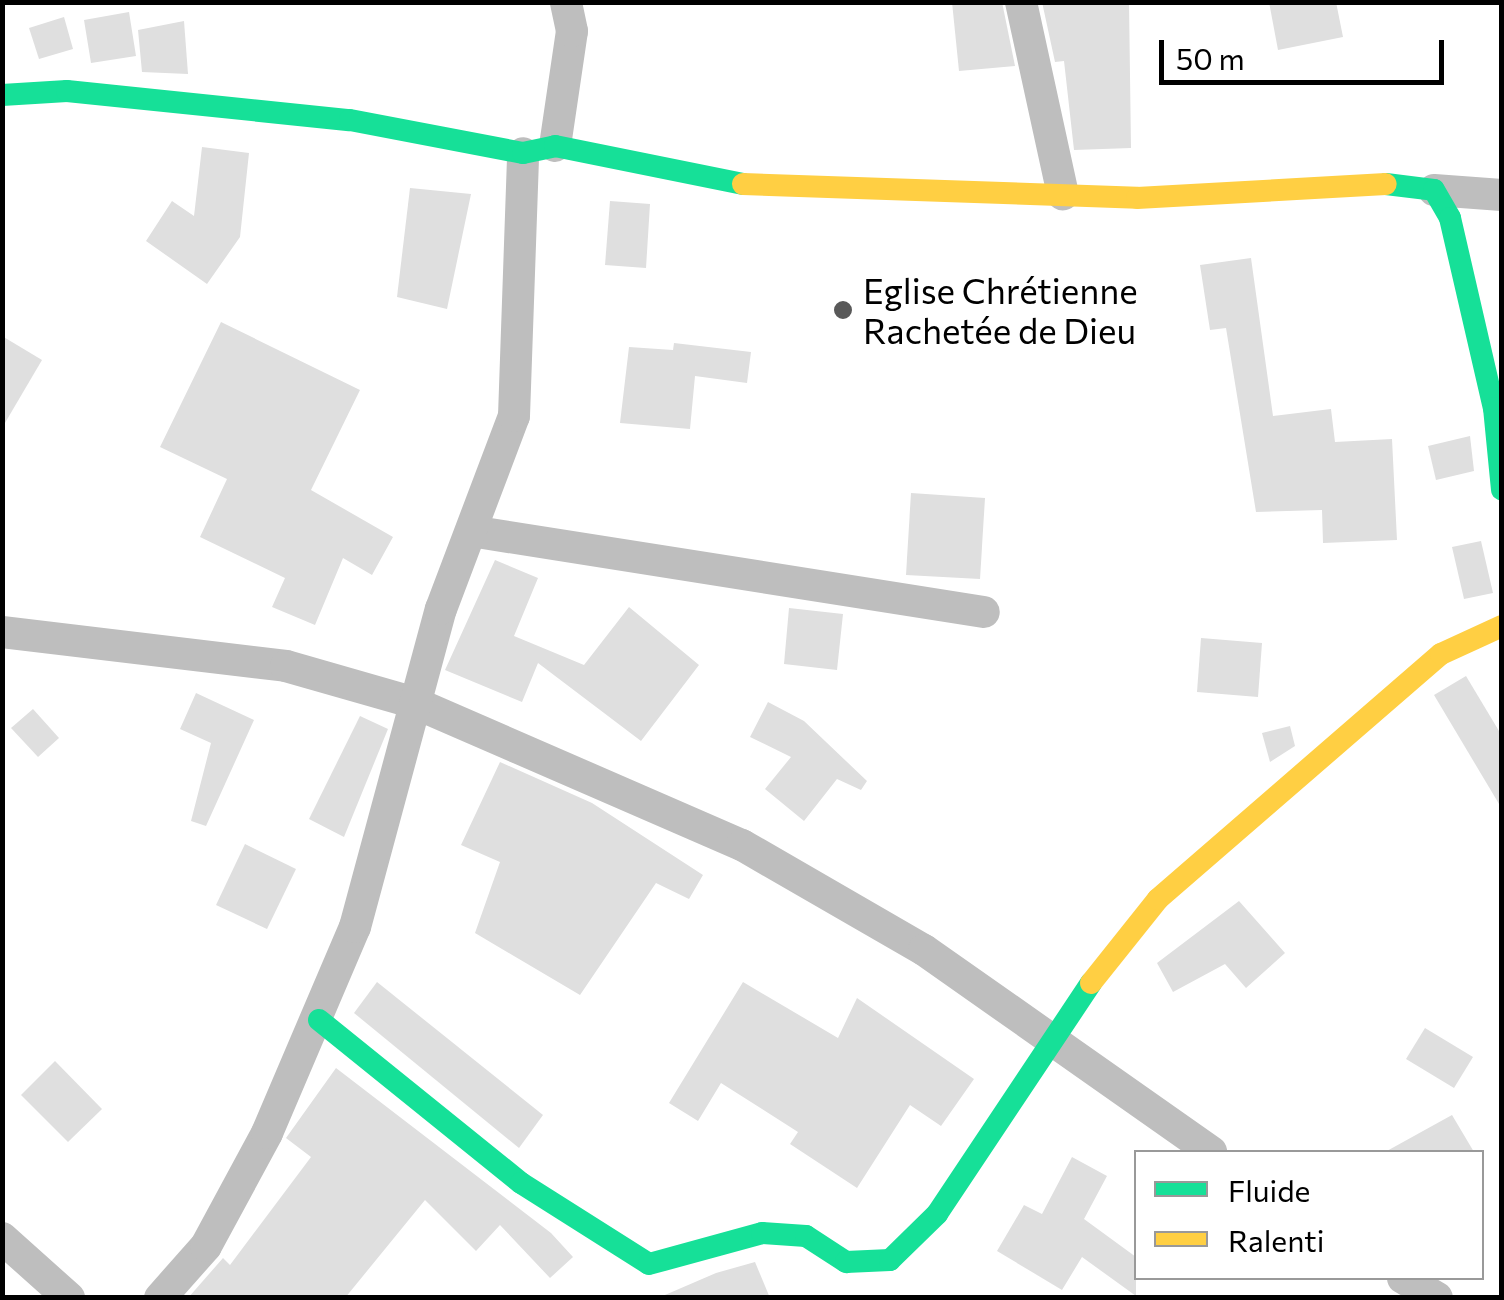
<!DOCTYPE html>
<meta charset="utf-8">
<style>
body{margin:0}
#map{position:relative;width:1504px;height:1300px;overflow:hidden;background:#fff;font-family:Commissioner,sans-serif}
div>[style]{position:absolute}
[style*='--x']{left:calc(var(--x)*1px);top:calc(var(--y)*1px);width:calc(var(--w)*1px);rotate:calc(var(--a)*1deg)}
.building>*{inset:0;background:#dfdfdf}
.street>*{height:32px;margin:-16px;padding:0 16px;transform-origin:16px;border-radius:16px;background:#bebebe}
.fast>*{height:22px;margin:-11px;padding:0 11px;transform-origin:11px;border-radius:11px;background:#16e098}
.slow>*{height:22px;margin:-11px;padding:0 11px;transform-origin:11px;border-radius:11px;background:#ffcf43}
.dots>*{width:28px;height:28px;translate:-50% -50%;box-sizing:border-box;border:5px solid #fff;border-radius:50%}
span{translate:-50% -50%;white-space:nowrap;text-align:center;line-height:1.15;-webkit-text-stroke:8px #fff;paint-order:stroke}
.poi-label{font-size:35px;color:#000}
.left{translate:0 -50%;text-align:left}
.frame{position:absolute;inset:0;border:5px solid #000;pointer-events:none}
.legend{position:absolute;left:1134px;top:1150px;width:350px;height:130px;box-sizing:border-box;background:#fff;border:2px solid #999;margin:0;padding:12px 18px;list-style:none;font-size:30px;color:#000}
.legend li{display:flex;align-items:center;gap:20px;height:50px}
.legend b{width:50px;border:2px solid #999}
.scale{position:absolute;left:1159px;top:40px;width:285px;height:45px;box-sizing:border-box;border:5px solid #000;border-top:0;padding-left:12px;font-size:30px;line-height:35px;white-space:nowrap;color:#000;-webkit-text-stroke:8px #fff;paint-order:stroke}
</style>
<div id="map">
<div class="building">
<i style="clip-path:polygon(952px 2px,1002px 2px,1015px 66px,959px 71px)"></i>
<i style="clip-path:polygon(1042px 2px,1129px 2px,1131px 148px,1074px 150px,1064px 61px,1055px 62px)"></i>
<i style="clip-path:polygon(1269px 2px,1336px 2px,1343px 37px,1278px 50px)"></i>
<i style="clip-path:polygon(129px 12px,136px 56px,91px 63px,84px 20px)"></i>
<i style="clip-path:polygon(64px 17px,73px 49px,39px 59px,29px 28px)"></i>
<i style="clip-path:polygon(184px 21px,188px 74px,142px 72px,138px 30px)"></i>
<i style="clip-path:polygon(202px 147px,249px 153px,240px 237px,207px 284px,146px 241px,172px 201px,194px 216px)"></i>
<i style="clip-path:polygon(410px 188px,471px 194px,447px 309px,397px 297px)"></i>
<i style="clip-path:polygon(610px 201px,650px 204px,646px 268px,605px 265px)"></i>
<i style="clip-path:polygon(1251px 258px,1273px 416px,1331px 409px,1335px 442px,1392px 439px,1397px 540px,1323px 543px,1322px 510px,1256px 512px,1226px 328px,1210px 330px,1200px 265px)"></i>
<i style="clip-path:polygon(221px 322px,360px 390px,311px 490px,393px 537px,372px 575px,343px 558px,315px 625px,272px 607px,285px 578px,200px 537px,227px 479px,160px 447px)"></i>
<i style="clip-path:polygon(2px 336px,42px 360px,2px 428px)"></i>
<i style="clip-path:polygon(674px 343px,751px 352px,747px 383px,695px 376px,690px 429px,620px 423px,629px 347px,673px 350px)"></i>
<i style="clip-path:polygon(1470px 436px,1474px 471px,1436px 480px,1428px 446px)"></i>
<i style="clip-path:polygon(911px 493px,985px 498px,980px 579px,906px 575px)"></i>
<i style="clip-path:polygon(1481px 541px,1493px 593px,1464px 599px,1452px 547px)"></i>
<i style="clip-path:polygon(495px 560px,538px 578px,514px 636px,584px 665px,629px 607px,699px 665px,641px 741px,538px 663px,522px 702px,445px 670px)"></i>
<i style="clip-path:polygon(789px 608px,843px 614px,837px 670px,784px 664px)"></i>
<i style="clip-path:polygon(1201px 638px,1262px 643px,1258px 697px,1197px 692px)"></i>
<i style="clip-path:polygon(1466px 676px,1502px 736px,1502px 809px,1434px 695px)"></i>
<i style="clip-path:polygon(196px 693px,254px 720px,206px 826px,191px 821px,211px 743px,180px 729px)"></i>
<i style="clip-path:polygon(768px 702px,804px 721px,867px 781px,861px 790px,837px 779px,804px 821px,765px 789px,791px 757px,750px 737px)"></i>
<i style="clip-path:polygon(33px 709px,59px 738px,38px 757px,11px 728px)"></i>
<i style="clip-path:polygon(360px 716px,388px 729px,344px 837px,309px 819px)"></i>
<i style="clip-path:polygon(1290px 726px,1295px 746px,1270px 762px,1262px 733px)"></i>
<i style="clip-path:polygon(500px 762px,592px 803px,703px 875px,689px 899px,656px 883px,580px 995px,475px 933px,500px 862px,461px 845px)"></i>
<i style="clip-path:polygon(245px 844px,296px 869px,267px 929px,216px 905px)"></i>
<i style="clip-path:polygon(1239px 901px,1285px 953px,1246px 988px,1225px 964px,1173px 992px,1157px 963px)"></i>
<i style="clip-path:polygon(377px 982px,543px 1115px,519px 1148px,354px 1013px)"></i>
<i style="clip-path:polygon(743px 982px,838px 1038px,857px 998px,974px 1079px,941px 1126px,910px 1105px,857px 1188px,790px 1144px,798px 1132px,721px 1083px,698px 1121px,669px 1103px)"></i>
<i style="clip-path:polygon(1425px 1028px,1473px 1057px,1454px 1088px,1406px 1059px)"></i>
<i style="clip-path:polygon(55px 1061px,102px 1109px,68px 1142px,21px 1095px)"></i>
<i style="clip-path:polygon(336px 1068px,551px 1233px,573px 1257px,550px 1278px,500px 1225px,476px 1251px,425px 1200px,345px 1298px,188px 1298px,223px 1258px,230px 1265px,311px 1157px,286px 1138px)"></i>
<i style="clip-path:polygon(1452px 1115px,1474px 1152px,1385px 1152px)"></i>
<i style="clip-path:polygon(1072px 1157px,1107px 1176px,1084px 1219px,1136px 1257px,1136px 1296px,1082px 1257px,1062px 1290px,997px 1251px,1024px 1205px,1042px 1214px)"></i>
<i style="clip-path:polygon(755px 1262px,770px 1298px,658px 1298px,716px 1273px)"></i>
</div>
<div class="street">
<i style="--x:1021;--y:2;--w:197;--a:77.7"></i>
<i style="--x:555;--y:146;--w:116;--a:-81.6"></i>
<i style="--x:572;--y:31;--w:30;--a:-102"></i>
<i style="--x:1434;--y:190;--w:68;--a:4.2"></i>
<i style="--x:477;--y:532;--w:513;--a:8.97"></i>
<i style="--x:2;--y:632;--w:286;--a:6.8"></i>
<i style="--x:286;--y:666;--w:134;--a:16"></i>
<i style="--x:415;--y:703;--w:357;--a:23.5"></i>
<i style="--x:742;--y:845;--w:210;--a:30"></i>
<i style="--x:924;--y:950;--w:351;--a:35.1"></i>
<i style="--x:2;--y:1238;--w:90;--a:41.8"></i>
<i style="--x:1403;--y:1278;--w:39;--a:30"></i>
<i style="--x:160;--y:1298;--w:69;--a:-48.5"></i>
<i style="--x:206;--y:1246;--w:128;--a:-61.6"></i>
<i style="--x:267;--y:1133;--w:224;--a:-66.9"></i>
<i style="--x:355;--y:927;--w:329;--a:-74.9"></i>
<i style="--x:441;--y:609;--w:206;--a:-69.3"></i>
<i style="--x:514;--y:416;--w:263;--a:-88"></i>
</div>
<div class="fast">
<i style="--x:2;--y:95;--w:65;--a:-3.5"></i>
<i style="--x:67;--y:91;--w:284;--a:5.9"></i>
<i style="--x:350;--y:120;--w:176;--a:10.8"></i>
<i style="--x:523;--y:153;--w:33;--a:-12"></i>
<i style="--x:555;--y:146;--w:192;--a:11.4"></i>
<i style="--x:1386;--y:184;--w:48;--a:7.1"></i>
<i style="--x:1434;--y:190;--w:32;--a:60"></i>
<i style="--x:1450;--y:218;--w:195;--a:77"></i>
<i style="--x:1494;--y:408;--w:82;--a:84.4"></i>
<i style="--x:319;--y:1020;--w:260;--a:38.9"></i>
<i style="--x:521;--y:1183;--w:151;--a:32.3"></i>
<i style="--x:649;--y:1264;--w:117;--a:-15.3"></i>
<i style="--x:762;--y:1233;--w:44;--a:3.9"></i>
<i style="--x:806;--y:1236;--w:48;--a:33"></i>
<i style="--x:846;--y:1262;--w:44;--a:-2.6"></i>
<i style="--x:890;--y:1260;--w:66;--a:-44.4"></i>
<i style="--x:937;--y:1214;--w:278;--a:-56.3"></i>
</div>
<div class="slow">
<i style="--x:743;--y:184;--w:394;--a:2"></i>
<i style="--x:1137;--y:198;--w:249;--a:-3.2"></i>
<i style="--x:1091;--y:983;--w:107;--a:-51.4"></i>
<i style="--x:1158;--y:899;--w:374;--a:-40.9"></i>
<i style="--x:1441;--y:654;--w:67;--a:-24.7"></i>
</div>
<div class="dots">
<i style="left:843px;top:310px;background:#595959"></i>
</div>
<div class="poi-label">
<span class="left" style="left:863px;top:310px">Eglise Chrétienne<br>Rachetée de Dieu</span>
</div>
<div class="frame"></div>
<ul class="legend">
<li><b style="height:12px;background:#16e098"></b>Fluide</li>
<li><b style="height:12px;background:#ffcf43"></b>Ralenti</li>
</ul>
<div class="scale">50 m</div>
</div>
